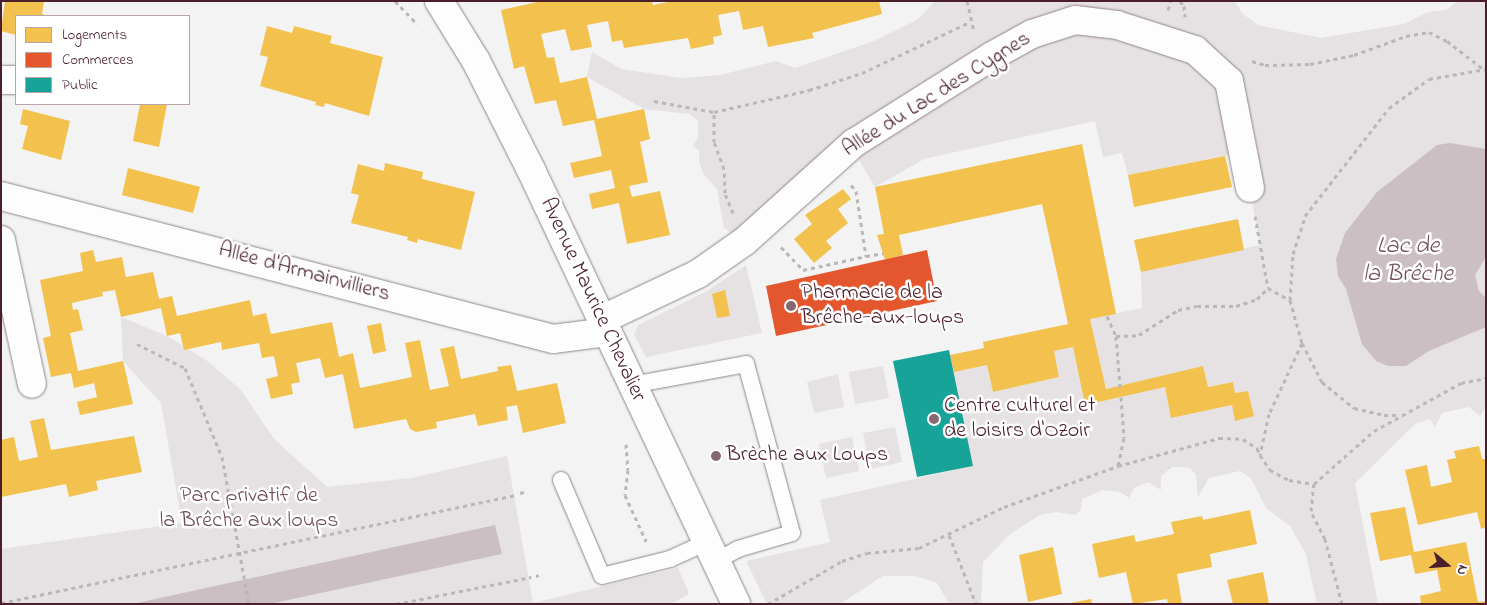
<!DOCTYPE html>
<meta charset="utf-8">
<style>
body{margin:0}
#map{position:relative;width:1487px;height:605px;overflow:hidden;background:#f3f3f3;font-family:"Indie Flower",sans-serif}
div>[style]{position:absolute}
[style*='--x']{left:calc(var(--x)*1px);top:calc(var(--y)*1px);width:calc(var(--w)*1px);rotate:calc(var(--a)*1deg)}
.green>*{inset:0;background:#e6e1e2}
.water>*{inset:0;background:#cbbfc3}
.homes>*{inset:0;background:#f2c14e}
.shops>*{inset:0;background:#e4572e}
.public>*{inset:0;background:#17a398}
.path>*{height:3px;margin-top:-1.5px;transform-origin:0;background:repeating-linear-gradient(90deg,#bbb6b8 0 4px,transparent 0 8px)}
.roads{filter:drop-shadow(0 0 1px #8e8688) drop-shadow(0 0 1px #8e8688)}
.service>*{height:16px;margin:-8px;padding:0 8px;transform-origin:8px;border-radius:8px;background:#fdfdfd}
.minor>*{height:28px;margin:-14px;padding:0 14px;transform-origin:14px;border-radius:14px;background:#fdfdfd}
.dots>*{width:14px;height:14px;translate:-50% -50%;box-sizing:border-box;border:2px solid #fff;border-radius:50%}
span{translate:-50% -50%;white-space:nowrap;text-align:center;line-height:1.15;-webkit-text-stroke:5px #fff;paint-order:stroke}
.street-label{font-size:22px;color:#4a1f2b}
.poi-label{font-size:22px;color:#4a1f2b}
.left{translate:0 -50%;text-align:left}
.park-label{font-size:22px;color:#6e4c56}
.water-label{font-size:24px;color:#714f59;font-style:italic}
.frame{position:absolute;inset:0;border:2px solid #4a1f2b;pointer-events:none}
.legend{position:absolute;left:15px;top:15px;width:175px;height:90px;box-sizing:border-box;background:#fff;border:1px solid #b7a5aa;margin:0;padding:6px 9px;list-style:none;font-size:15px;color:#4a1f2b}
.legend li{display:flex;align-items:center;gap:10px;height:25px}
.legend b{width:25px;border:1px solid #b7a5aa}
.north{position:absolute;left:1422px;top:540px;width:50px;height:50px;-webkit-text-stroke:4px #fff;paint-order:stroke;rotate:108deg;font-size:14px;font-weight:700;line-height:20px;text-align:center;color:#4a1f2b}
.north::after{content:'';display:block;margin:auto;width:18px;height:22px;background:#4a1f2b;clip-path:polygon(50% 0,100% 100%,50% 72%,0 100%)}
</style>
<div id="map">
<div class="green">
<i style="clip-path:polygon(935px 1px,1234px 1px,1243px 14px,1258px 25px,1321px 38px,1404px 24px,1428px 12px,1445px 10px,1459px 1px,1486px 1px,1486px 407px,1480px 416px,1469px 407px,1442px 413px,1435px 427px,1430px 419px,1415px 424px,1355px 483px,1378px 604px,1317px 604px,1306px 554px,1290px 526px,1266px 508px,1251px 478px,1240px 471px,1209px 478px,1198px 497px,1196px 475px,1190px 468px,1181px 467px,1172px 467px,1161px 476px,1161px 490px,1148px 482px,1134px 488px,1129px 498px,1120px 492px,1103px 490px,1082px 499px,1081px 509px,1076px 515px,1056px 512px,1040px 515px,1010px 534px,983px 562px,981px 601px,984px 604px,949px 604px,937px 583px,915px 576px,883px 576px,840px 604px,767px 604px,746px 561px,830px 542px,820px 500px,972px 466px,954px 372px,987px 365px,993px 392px,1059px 377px,1054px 351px,1073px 347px,1085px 405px,1165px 387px,1172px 418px,1232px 405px,1235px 420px,1253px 416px,1248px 391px,1235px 393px,1232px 382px,1208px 387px,1203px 366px,1106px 389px,1090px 319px,1142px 308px,1141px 272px,1260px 245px,1243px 152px,1128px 175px,1122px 153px,1103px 157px,1095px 121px,924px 159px,875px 187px,857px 156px,745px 241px,724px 228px,717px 189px,704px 175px,699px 162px,699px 150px,693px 146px,698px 137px,698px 121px,690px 114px,644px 109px,587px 77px,592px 52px,621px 69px,682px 78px,720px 75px,776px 61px,795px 68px,874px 41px,917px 20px)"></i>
<i style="clip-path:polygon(746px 265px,762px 333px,646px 357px,634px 335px,638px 325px,707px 291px)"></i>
<i style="clip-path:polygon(121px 317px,167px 336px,206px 360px,240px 389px,275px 440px,327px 487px,412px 478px,507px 456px,533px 603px,678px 568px,689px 594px,671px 604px,270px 604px,501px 554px,495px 525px,132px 604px,1px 604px,1px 549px,182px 523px,161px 403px,123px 361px)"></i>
<i style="clip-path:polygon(883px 366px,889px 398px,855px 404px,849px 372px)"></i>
<i style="clip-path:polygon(838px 374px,844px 407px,814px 413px,807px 382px)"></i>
<i style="clip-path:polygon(895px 427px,902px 462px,870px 469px,863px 433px)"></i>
<i style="clip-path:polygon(852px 437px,859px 471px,826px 478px,819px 444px)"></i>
</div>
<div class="water">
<i style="clip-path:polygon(1450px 143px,1486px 149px,1486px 257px,1475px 275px,1479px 291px,1486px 298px,1486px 327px,1429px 351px,1406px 366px,1388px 366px,1376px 361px,1362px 344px,1346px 289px,1338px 276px,1336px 259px,1345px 233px,1377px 192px,1437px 145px)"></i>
<i style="clip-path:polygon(495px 525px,502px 554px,270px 604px,132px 604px)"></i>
</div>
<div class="homes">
<i style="clip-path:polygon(5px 1px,44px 1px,42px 14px,48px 16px,16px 16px,16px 35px,1px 31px)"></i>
<i style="clip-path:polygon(542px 1px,652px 1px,653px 5px,673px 1px,879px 1px,882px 14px,812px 33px,814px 38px,768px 47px,763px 26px,743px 30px,739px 11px,718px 15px,722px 35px,713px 37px,714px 44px,691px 49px,688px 38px,624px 48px,622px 40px,612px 42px,608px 21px,587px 25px,592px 47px,571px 51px,565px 29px,541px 34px,547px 58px,554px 57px,560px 83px,587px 77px,597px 119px,644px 109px,650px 139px,640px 142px,648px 182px,629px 186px,632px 197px,660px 191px,670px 235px,627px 244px,619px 203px,592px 209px,589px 194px,615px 188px,611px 170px,574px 178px,570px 163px,602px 156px,594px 120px,563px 126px,556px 100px,535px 104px,524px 66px,514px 69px,501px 10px)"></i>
<i style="clip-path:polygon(267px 26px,292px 33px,294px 26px,332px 36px,330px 43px,383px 57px,369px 116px,325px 103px,324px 107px,315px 105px,316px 102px,260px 86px,268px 57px,260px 55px)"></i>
<i style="clip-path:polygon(140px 104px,167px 104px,159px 147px,133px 141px)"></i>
<i style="clip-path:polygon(23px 109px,70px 121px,61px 160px,22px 149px,28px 126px,20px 124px)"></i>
<i style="clip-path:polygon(1082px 144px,1116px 314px,1090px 319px,1106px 389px,1203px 366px,1208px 387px,1233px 382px,1235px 393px,1248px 391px,1254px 416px,1235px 421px,1232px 405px,1171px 418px,1165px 387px,1085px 405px,1073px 347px,1054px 351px,1059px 377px,993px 392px,987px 365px,954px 372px,950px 355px,984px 348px,983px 342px,1068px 324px,1042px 204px,899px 235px,903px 255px,885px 260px,877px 235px,884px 234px,875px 187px)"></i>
<i style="clip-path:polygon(1225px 156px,1232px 187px,1134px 207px,1128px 175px)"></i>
<i style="clip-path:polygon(385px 163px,423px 172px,422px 179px,475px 192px,461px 250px,418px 239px,417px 243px,407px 240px,408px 237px,351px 223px,359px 195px,351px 193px,358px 164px,384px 171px)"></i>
<i style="clip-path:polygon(128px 168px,200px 187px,193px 213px,122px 195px)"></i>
<i style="clip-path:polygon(843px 189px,851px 199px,838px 209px,848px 223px,826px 241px,832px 248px,814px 263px,794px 239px,812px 224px,805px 215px)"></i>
<i style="clip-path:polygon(1238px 219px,1244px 250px,1141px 272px,1134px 240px)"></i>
<i style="clip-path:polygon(93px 250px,96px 262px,122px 257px,126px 277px,153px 272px,159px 299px,172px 296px,177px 316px,250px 300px,253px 316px,266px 313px,271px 334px,332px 322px,339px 357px,353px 353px,360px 388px,412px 377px,405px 343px,420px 340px,430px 390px,449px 386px,440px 349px,454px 346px,461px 379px,498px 371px,497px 367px,511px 365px,517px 391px,557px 383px,566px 423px,523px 433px,517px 405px,506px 407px,508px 420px,478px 426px,475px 414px,436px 422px,437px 428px,416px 432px,410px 429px,406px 419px,354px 429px,343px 374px,325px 378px,320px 358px,296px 363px,300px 382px,291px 384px,293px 394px,271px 399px,266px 379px,278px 376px,274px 356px,262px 358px,259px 343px,222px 350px,221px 342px,184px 350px,180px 333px,167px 336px,161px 308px,121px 317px,115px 290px,102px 292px,103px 296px,72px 303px,73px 310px,78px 309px,83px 330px,70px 333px,78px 371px,123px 361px,133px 404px,80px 415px,77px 402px,97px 397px,94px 383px,74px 388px,71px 373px,51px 377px,43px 338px,51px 336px,40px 280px,83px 271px,80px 253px)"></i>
<i style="clip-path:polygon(725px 290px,730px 316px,717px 318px,712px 294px)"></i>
<i style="clip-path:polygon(381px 323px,386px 351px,373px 354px,367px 326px)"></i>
<i style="clip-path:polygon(44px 418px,51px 450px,134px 436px,142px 472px,96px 481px,98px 490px,69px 497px,66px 484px,1px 497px,1px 440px,14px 437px,19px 461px,38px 457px,30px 421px)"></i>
<i style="clip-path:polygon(1479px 446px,1482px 459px,1486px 459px,1486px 527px,1481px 529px,1477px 512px,1418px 525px,1405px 470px,1427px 465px,1431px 487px,1452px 482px,1447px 460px,1456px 458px,1454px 451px)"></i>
<i style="clip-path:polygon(1405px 507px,1414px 552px,1466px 542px,1478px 602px,1486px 601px,1486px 604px,1421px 604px,1420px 596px,1441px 591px,1437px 570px,1415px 574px,1411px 555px,1380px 561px,1370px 513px)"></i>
<i style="clip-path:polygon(1250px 510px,1257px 544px,1210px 554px,1212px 567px,1177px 574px,1182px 604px,1168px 604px,1167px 599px,1133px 604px,1126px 572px,1099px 578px,1092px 544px,1134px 535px,1136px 542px,1174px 534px,1171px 522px,1202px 516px,1203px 520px)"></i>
<i style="clip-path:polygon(1053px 547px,1062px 594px,1028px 602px,1019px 555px)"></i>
<i style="clip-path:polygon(1263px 572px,1269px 604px,1233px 604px,1227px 580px)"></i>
<i style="clip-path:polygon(1091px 599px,1092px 604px,1070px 604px,1070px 603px)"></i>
</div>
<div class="shops">
<i style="clip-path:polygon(927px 250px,937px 301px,776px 336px,766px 286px)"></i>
</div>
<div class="public">
<i style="clip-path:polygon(949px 350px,973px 466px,917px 477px,893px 361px)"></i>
</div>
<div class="path">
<i style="--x:395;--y:1;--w:32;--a:46"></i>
<i style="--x:967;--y:1;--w:32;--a:77"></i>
<i style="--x:1180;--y:1;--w:6;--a:51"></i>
<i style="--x:1184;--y:6;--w:11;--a:85"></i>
<i style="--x:1168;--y:10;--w:9;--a:-72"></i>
<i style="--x:1252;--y:61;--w:14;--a:17"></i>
<i style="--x:1265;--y:65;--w:45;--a:-1.3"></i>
<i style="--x:1310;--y:64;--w:45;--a:-11.6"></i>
<i style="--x:1354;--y:55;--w:55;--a:-20.1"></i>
<i style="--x:1406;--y:36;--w:23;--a:-10"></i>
<i style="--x:1429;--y:32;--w:20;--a:27"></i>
<i style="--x:1447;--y:41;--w:44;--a:37.6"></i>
<i style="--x:654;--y:101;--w:61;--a:10.4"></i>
<i style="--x:851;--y:185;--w:8;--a:50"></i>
<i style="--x:856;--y:191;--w:66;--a:81.3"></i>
<i style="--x:866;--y:256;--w:18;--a:-9"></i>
<i style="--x:733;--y:213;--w:22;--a:-112"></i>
<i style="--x:725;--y:193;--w:24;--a:-92"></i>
<i style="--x:724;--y:169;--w:29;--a:-110"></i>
<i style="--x:714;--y:142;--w:30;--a:-90"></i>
<i style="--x:714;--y:112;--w:98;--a:-13"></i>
<i style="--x:809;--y:90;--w:56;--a:-17.8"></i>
<i style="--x:862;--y:73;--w:119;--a:-25.3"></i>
<i style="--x:1255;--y:216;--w:73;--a:79.8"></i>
<i style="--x:1268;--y:288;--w:25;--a:29"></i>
<i style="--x:1290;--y:300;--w:45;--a:74.4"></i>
<i style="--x:1302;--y:343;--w:44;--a:62.9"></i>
<i style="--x:1322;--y:382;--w:41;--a:39.1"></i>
<i style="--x:1354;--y:408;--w:31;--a:13"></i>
<i style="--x:1384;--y:415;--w:16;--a:0"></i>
<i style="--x:781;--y:247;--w:32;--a:46"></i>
<i style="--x:803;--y:270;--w:65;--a:-12.5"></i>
<i style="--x:1290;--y:300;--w:46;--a:-86.3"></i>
<i style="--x:1293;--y:254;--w:40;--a:-72"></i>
<i style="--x:1305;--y:216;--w:137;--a:-52.1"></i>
<i style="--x:1389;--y:108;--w:49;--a:-35.9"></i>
<i style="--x:1429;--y:79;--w:58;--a:-10"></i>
<i style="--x:1107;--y:316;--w:22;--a:66"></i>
<i style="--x:1116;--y:336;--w:23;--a:-2"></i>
<i style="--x:1139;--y:335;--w:46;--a:-32.7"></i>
<i style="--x:1178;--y:310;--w:19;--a:-12"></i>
<i style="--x:1197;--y:306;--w:39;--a:0"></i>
<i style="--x:1236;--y:306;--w:22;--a:-18"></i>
<i style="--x:1257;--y:299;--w:16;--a:-45"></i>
<i style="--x:1116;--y:336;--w:51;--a:85.5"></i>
<i style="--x:1302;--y:343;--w:78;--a:114.9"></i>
<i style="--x:1269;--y:414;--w:42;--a:102.4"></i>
<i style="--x:1260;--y:455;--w:18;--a:56"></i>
<i style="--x:1270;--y:470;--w:21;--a:28"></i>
<i style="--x:1289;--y:480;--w:25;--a:9"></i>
<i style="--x:137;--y:344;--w:54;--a:26.6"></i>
<i style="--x:185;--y:368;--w:96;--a:67.4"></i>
<i style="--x:222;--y:457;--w:149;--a:79.6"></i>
<i style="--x:1121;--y:397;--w:41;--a:85.8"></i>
<i style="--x:1124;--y:438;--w:29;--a:102"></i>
<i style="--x:1118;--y:466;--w:105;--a:-15.5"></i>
<i style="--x:1219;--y:438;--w:24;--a:2"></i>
<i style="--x:1243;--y:439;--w:17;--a:33"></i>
<i style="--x:1257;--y:448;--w:8;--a:67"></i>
<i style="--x:626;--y:444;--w:26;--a:86"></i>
<i style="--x:628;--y:470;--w:25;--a:97"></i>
<i style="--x:625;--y:495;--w:51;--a:65.5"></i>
<i style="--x:520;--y:493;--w:4;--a:-14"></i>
<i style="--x:949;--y:535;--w:74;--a:68.6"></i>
<i style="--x:536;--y:576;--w:3;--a:-18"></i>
<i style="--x:1;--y:603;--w:526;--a:-11.84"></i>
<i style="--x:396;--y:604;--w:138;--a:-11.3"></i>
<i style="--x:768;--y:604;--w:86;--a:-30.2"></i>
<i style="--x:842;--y:561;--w:26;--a:-18"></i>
<i style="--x:867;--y:553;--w:52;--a:-5.5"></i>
<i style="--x:919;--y:548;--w:94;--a:-25.8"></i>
<i style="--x:1004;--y:507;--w:121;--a:-19.8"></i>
<i style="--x:1342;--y:604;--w:67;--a:-104.7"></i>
<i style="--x:1325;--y:539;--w:31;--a:-117"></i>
<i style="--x:1311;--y:511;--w:27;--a:-84"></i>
<i style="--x:1314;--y:484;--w:80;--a:-41.5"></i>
<i style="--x:1374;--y:431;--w:99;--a:-28.9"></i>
<i style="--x:1461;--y:383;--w:25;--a:-11"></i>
</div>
<div class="roads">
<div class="service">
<i style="--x:632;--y:385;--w:116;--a:-10.4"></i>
<i style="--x:746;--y:364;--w:175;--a:74.8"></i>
<i style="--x:792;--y:533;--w:56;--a:163.5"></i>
<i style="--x:738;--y:549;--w:25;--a:151"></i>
<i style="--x:561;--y:480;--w:104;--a:66.9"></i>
<i style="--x:602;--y:576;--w:70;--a:-14"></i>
<i style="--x:670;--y:559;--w:41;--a:-24.7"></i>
</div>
<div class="minor">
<i style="--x:439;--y:1;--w:70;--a:58.3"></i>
<i style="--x:476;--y:61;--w:124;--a:63.2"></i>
<i style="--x:532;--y:172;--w:478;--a:64.7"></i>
<i style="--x:1;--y:80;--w:15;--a:0"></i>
<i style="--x:1;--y:196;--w:570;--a:14.52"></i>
<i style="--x:553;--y:339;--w:54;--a:-7.4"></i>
<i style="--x:1;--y:240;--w:147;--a:77.9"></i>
<i style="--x:601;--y:320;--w:107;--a:-25.4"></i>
<i style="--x:698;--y:274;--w:57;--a:-35.1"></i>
<i style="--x:745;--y:241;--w:147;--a:-42"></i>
<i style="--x:854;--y:143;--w:163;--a:-32.2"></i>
<i style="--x:992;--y:56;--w:46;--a:-28.8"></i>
<i style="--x:1032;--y:34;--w:45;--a:-18"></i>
<i style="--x:1075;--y:20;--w:42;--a:6.8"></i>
<i style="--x:1117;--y:25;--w:82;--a:17.8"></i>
<i style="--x:1195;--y:50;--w:46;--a:42.4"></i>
<i style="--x:1229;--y:81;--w:109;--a:78.9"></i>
</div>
</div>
<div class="dots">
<i style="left:791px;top:306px;background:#856971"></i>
<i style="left:934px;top:419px;background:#856971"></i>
<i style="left:716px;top:456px;background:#856971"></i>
</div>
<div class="street-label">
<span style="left:937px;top:95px;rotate:-32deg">Allée du Lac des Cygnes</span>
<span style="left:304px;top:273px;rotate:15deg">Allée d'Armainvilliers</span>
<span style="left:592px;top:300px;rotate:65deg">Avenue Maurice Chevalier</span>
</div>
<div class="poi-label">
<span class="left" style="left:801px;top:306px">Pharmacie de la<br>Brêche-aux-loups</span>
<span class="left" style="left:944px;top:419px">Centre culturel et<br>de loisirs d'Ozoir</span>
<span class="left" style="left:726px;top:456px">Brèche aux Loups</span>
</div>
<div class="park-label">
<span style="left:249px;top:509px">Parc privatif de<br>la Brêche aux loups</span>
</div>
<div class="water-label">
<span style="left:1408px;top:261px">Lac de<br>la Brêche</span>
</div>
<div class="frame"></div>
<ul class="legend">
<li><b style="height:14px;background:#f2c14e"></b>Logements</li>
<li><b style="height:14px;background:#e4572e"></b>Commerces</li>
<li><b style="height:14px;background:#17a398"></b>Public</li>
</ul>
<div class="north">N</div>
</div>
